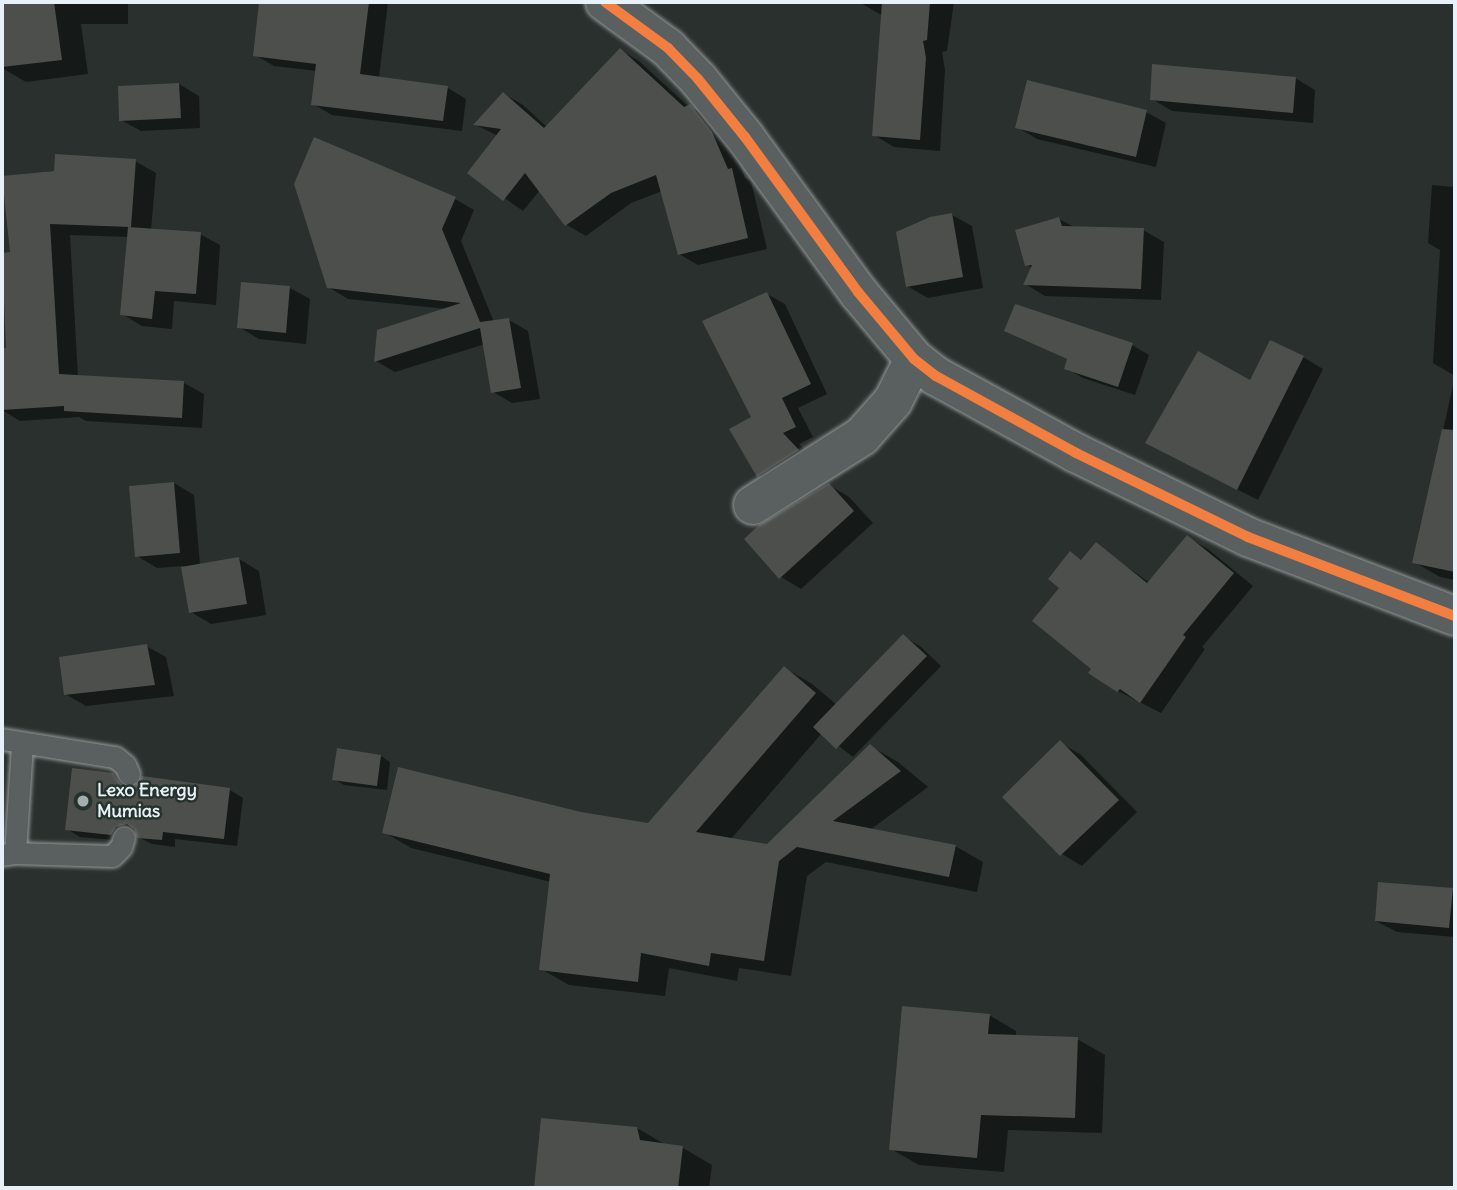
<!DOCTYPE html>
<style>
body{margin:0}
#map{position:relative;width:1457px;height:1190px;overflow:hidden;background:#29302d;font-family:Delius,sans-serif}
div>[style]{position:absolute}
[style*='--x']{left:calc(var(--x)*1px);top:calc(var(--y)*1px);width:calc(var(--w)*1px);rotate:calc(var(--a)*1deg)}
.shadow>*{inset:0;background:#0007}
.building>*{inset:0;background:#4d4f4c}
.roads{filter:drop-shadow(0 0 2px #959a9a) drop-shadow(0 0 2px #959a9a)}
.lane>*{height:21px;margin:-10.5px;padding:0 10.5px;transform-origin:10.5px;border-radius:10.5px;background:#5a6060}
.street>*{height:38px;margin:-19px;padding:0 19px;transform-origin:19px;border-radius:19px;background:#5a6060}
.cycleway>*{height:10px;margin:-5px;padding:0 5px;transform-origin:5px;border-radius:5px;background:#f27e40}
.dots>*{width:19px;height:19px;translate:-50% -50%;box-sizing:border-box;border:4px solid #26332d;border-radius:50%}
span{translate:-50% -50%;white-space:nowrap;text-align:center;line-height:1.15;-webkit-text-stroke:5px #26332d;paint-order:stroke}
.poi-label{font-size:18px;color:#e8f1f8;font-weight:700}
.left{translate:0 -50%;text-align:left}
.frame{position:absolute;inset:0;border:4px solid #e8f1f8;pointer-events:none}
</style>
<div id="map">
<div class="shadow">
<i style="clip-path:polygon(2px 2px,128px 2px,128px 24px,81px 24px,88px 74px,26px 82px,2px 68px)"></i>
<i style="clip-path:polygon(261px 2px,388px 2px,379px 78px,448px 88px,466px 99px,462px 131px,332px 115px,313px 104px,317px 71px,274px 66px,255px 55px)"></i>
<i style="clip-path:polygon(859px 2px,954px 2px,947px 51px,942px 52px,945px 70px,940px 151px,894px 147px,874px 135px,883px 16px)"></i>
<i style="clip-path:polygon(620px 50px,639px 61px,689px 107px,710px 117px,732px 144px,745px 178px,751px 181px,767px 249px,698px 265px,679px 254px,662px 191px,631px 203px,586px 236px,567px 225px,540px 190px,523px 211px,469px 173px,498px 136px,476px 125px,504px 94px,523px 105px,547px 127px)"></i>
<i style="clip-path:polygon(1295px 78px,1315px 90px,1313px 123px,1172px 111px,1152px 99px)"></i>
<i style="clip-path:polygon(179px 84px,199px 96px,200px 128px,141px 131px,121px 120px)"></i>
<i style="clip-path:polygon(1146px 112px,1166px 123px,1156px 167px,1037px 139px,1017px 127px)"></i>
<i style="clip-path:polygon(135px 161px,156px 173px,151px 230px,200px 234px,220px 245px,216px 305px,174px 301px,172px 329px,142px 326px,122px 314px,129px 237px,70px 235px,78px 377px,184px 383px,204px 394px,202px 428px,86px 421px,79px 417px,20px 421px,2px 410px,2px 350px,8px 349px,12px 254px,4px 177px)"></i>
<i style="clip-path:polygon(1432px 185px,1455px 187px,1455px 580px,1440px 577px,1414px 562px,1455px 376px,1433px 363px,1440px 250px,1428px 243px)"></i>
<i style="clip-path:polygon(455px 199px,474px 210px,461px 241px,494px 322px,509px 320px,528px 331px,540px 399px,512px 403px,493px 392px,485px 344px,395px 372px,376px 361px,447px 309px,348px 299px,328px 287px)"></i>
<i style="clip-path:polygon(952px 215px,972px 226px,983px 288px,928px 298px,907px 286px)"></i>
<i style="clip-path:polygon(1059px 219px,1076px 228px,1143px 230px,1164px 242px,1161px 300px,1045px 296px,1025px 284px,1032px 268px,1027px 265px)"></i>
<i style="clip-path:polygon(290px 288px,310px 299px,306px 344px,259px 339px,239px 327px)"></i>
<i style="clip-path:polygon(767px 294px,785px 304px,827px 394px,798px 408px,813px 437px,799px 444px,815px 461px,776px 485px,758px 475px,754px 418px)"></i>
<i style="clip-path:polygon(1016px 306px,1132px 345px,1149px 355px,1135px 395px,1083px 378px,1066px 368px,1069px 360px,1006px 330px)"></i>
<i style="clip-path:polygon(1303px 357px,1323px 369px,1258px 500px,1167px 454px,1251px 382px)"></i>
<i style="clip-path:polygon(174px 483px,194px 495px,200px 565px,239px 559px,259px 571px,266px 615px,211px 624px,191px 612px,183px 566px,157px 568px,137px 556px)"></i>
<i style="clip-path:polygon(829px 485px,849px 497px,873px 523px,801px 589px,781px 577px)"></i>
<i style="clip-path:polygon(1188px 538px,1208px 549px,1253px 586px,1202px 647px,1205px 649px,1161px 713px,1118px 691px,1094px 668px,1061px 588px,1070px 554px,1083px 561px,1096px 545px,1150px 583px)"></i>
<i style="clip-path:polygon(904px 637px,920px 646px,941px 666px,853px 757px,822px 733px,731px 839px,768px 846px,870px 746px,898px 762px,928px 787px,870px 830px,955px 846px,983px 862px,977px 892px,826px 862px,807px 876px,791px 976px,739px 968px,737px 981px,669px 968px,665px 996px,569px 985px,541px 969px,551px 882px,411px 848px,384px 832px,581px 814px,649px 825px,785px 668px,812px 684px,837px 705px)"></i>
<i style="clip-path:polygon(146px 646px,166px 657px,174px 696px,86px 706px,65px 694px)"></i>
<i style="clip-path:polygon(1060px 743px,1080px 754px,1137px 812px,1082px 866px,1062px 854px)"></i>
<i style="clip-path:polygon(381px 756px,390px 762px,387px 790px,344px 785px,334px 779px)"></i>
<i style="clip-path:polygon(113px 774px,130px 788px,230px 790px,243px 798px,237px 846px,175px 839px,175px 847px,152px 844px,138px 837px,137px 832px,129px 834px,124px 841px,80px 837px,67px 829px)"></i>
<i style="clip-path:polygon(1452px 890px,1455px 892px,1455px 937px,1397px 932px,1376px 921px)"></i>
<i style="clip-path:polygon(989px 1015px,1016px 1031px,1016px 1037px,1077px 1039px,1105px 1055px,1102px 1133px,1008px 1130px,1004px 1172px,919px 1165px,891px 1149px)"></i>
<i style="clip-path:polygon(543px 1119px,637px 1128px,666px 1145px,683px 1148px,712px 1165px,709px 1188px,536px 1188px)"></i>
</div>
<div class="building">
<i style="clip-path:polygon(2px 2px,54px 2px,62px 60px,2px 67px)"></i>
<i style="clip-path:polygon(259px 2px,369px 2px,360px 74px,448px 86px,443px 121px,311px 105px,316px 64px,253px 56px)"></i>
<i style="clip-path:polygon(882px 2px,930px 2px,927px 40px,923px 41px,926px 58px,920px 140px,872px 136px)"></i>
<i style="clip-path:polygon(620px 48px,684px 107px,690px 104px,712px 132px,728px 169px,732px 168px,748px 238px,678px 255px,656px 175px,611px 193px,565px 226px,525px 173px,503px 201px,467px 173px,501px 129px,473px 125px,503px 92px,544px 128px)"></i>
<i style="clip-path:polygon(1152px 64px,1296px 77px,1293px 113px,1150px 100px)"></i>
<i style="clip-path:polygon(1027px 80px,1147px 110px,1136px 157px,1015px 128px)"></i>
<i style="clip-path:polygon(179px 83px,181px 118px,119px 121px,118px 86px)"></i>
<i style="clip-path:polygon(314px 137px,456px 197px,442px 229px,480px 322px,509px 318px,521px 388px,491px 393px,480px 328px,374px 362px,377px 330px,461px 303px,327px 288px,294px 184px)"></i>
<i style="clip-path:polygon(55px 154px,136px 159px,131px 227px,50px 224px,59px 374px,184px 381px,182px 418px,64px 411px,64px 406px,2px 410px,2px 348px,6px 348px,2px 253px,10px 252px,2px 176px,54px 171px)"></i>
<i style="clip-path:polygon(952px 213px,963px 277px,906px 287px,896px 232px,930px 217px)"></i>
<i style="clip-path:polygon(1059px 217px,1062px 226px,1144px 228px,1141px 289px,1023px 285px,1032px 265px,1025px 266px,1015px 230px)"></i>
<i style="clip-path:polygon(128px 227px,201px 232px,196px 294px,155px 291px,152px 319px,120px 315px)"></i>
<i style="clip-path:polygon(241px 282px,290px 286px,286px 333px,237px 328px)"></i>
<i style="clip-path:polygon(767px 292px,811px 384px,782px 398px,796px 427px,783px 433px,799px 450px,757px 477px,729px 429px,751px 417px,702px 321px)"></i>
<i style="clip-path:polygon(1015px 304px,1133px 343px,1118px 387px,1064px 369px,1067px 359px,1004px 331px)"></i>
<i style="clip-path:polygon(1270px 340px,1304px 356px,1237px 490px,1145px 443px,1198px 351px,1250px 380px)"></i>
<i style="clip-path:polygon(1442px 429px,1455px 430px,1455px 572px,1412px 563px)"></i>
<i style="clip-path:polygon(174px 482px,180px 553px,135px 557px,129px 486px)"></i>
<i style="clip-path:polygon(829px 483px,854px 511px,779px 579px,744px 539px,759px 525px)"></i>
<i style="clip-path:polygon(1187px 535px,1234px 573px,1183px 635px,1186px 637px,1140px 703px,1120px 689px,1117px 692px,1088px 673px,1091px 669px,1032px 621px,1059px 588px,1048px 579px,1070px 551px,1081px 560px,1096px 542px,1147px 583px)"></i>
<i style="clip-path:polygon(239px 557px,247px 604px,189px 613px,181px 567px)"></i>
<i style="clip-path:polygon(903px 634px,927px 656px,836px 749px,813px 727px)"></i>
<i style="clip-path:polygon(147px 644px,155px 685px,64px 695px,59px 657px)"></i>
<i style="clip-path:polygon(784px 666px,816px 693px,696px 832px,767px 844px,870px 744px,901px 771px,833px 821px,956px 845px,949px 877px,797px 847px,779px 861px,764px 961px,711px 953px,709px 966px,641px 953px,638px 982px,539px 970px,550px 874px,382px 833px,398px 767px,581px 812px,648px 823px)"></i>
<i style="clip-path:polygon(1060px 740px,1119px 800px,1060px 856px,1002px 797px)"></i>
<i style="clip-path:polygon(337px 748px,381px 755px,377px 786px,332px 780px)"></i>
<i style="clip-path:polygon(72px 768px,113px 773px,121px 784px,127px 787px,135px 786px,142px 776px,230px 788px,224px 839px,163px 832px,162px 840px,137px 838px,134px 829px,127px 824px,116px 827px,111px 835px,65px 830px)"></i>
<i style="clip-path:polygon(1378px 882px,1453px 888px,1449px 928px,1375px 921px)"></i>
<i style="clip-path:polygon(902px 1006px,990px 1014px,988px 1034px,1078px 1037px,1075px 1118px,981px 1115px,977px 1158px,889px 1150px)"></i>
<i style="clip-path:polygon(541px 1118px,637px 1127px,640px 1140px,683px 1146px,678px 1188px,534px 1188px)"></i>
</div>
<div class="roads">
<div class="lane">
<i style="--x:2;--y:739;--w:114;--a:9.1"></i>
<i style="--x:115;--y:757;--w:13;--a:39"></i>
<i style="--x:125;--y:765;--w:10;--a:66"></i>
<i style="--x:15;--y:853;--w:108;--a:-86.3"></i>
<i style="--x:2;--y:855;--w:13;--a:-9"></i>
<i style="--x:15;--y:853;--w:97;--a:1.8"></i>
<i style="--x:112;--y:856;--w:13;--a:-45"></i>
<i style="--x:121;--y:847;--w:10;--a:-73"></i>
</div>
<div class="street">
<i style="--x:605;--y:2;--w:78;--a:36.1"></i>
<i style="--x:668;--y:48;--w:43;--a:45.9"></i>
<i style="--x:698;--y:79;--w:75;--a:51"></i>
<i style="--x:745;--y:137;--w:192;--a:53.9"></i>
<i style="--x:858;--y:292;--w:87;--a:50.1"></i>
<i style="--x:914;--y:359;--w:28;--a:38"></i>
<i style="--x:936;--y:376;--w:160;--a:28.8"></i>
<i style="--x:1076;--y:453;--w:191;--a:26"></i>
<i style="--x:1248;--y:537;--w:222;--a:20.9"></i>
<i style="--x:753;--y:505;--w:129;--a:-32.3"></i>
<i style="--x:862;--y:436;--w:47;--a:-48.5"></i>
<i style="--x:893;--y:401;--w:47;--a:-63.4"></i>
</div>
</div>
<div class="cycleway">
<i style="--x:605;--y:2;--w:78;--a:36.1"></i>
<i style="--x:668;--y:48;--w:43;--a:45.9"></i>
<i style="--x:698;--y:79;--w:75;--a:51"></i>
<i style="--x:745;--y:137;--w:192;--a:53.9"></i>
<i style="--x:858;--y:292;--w:87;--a:50.1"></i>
<i style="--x:914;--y:359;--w:28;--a:38"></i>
<i style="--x:936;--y:376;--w:160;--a:28.8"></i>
<i style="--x:1076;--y:453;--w:191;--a:26"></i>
<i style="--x:1248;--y:537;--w:222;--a:20.9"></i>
</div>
<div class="dots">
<i style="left:83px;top:801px;background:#a5adb1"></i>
</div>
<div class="poi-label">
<span class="left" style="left:97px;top:801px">Lexo Energy<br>Mumias</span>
</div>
<div class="frame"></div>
</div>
